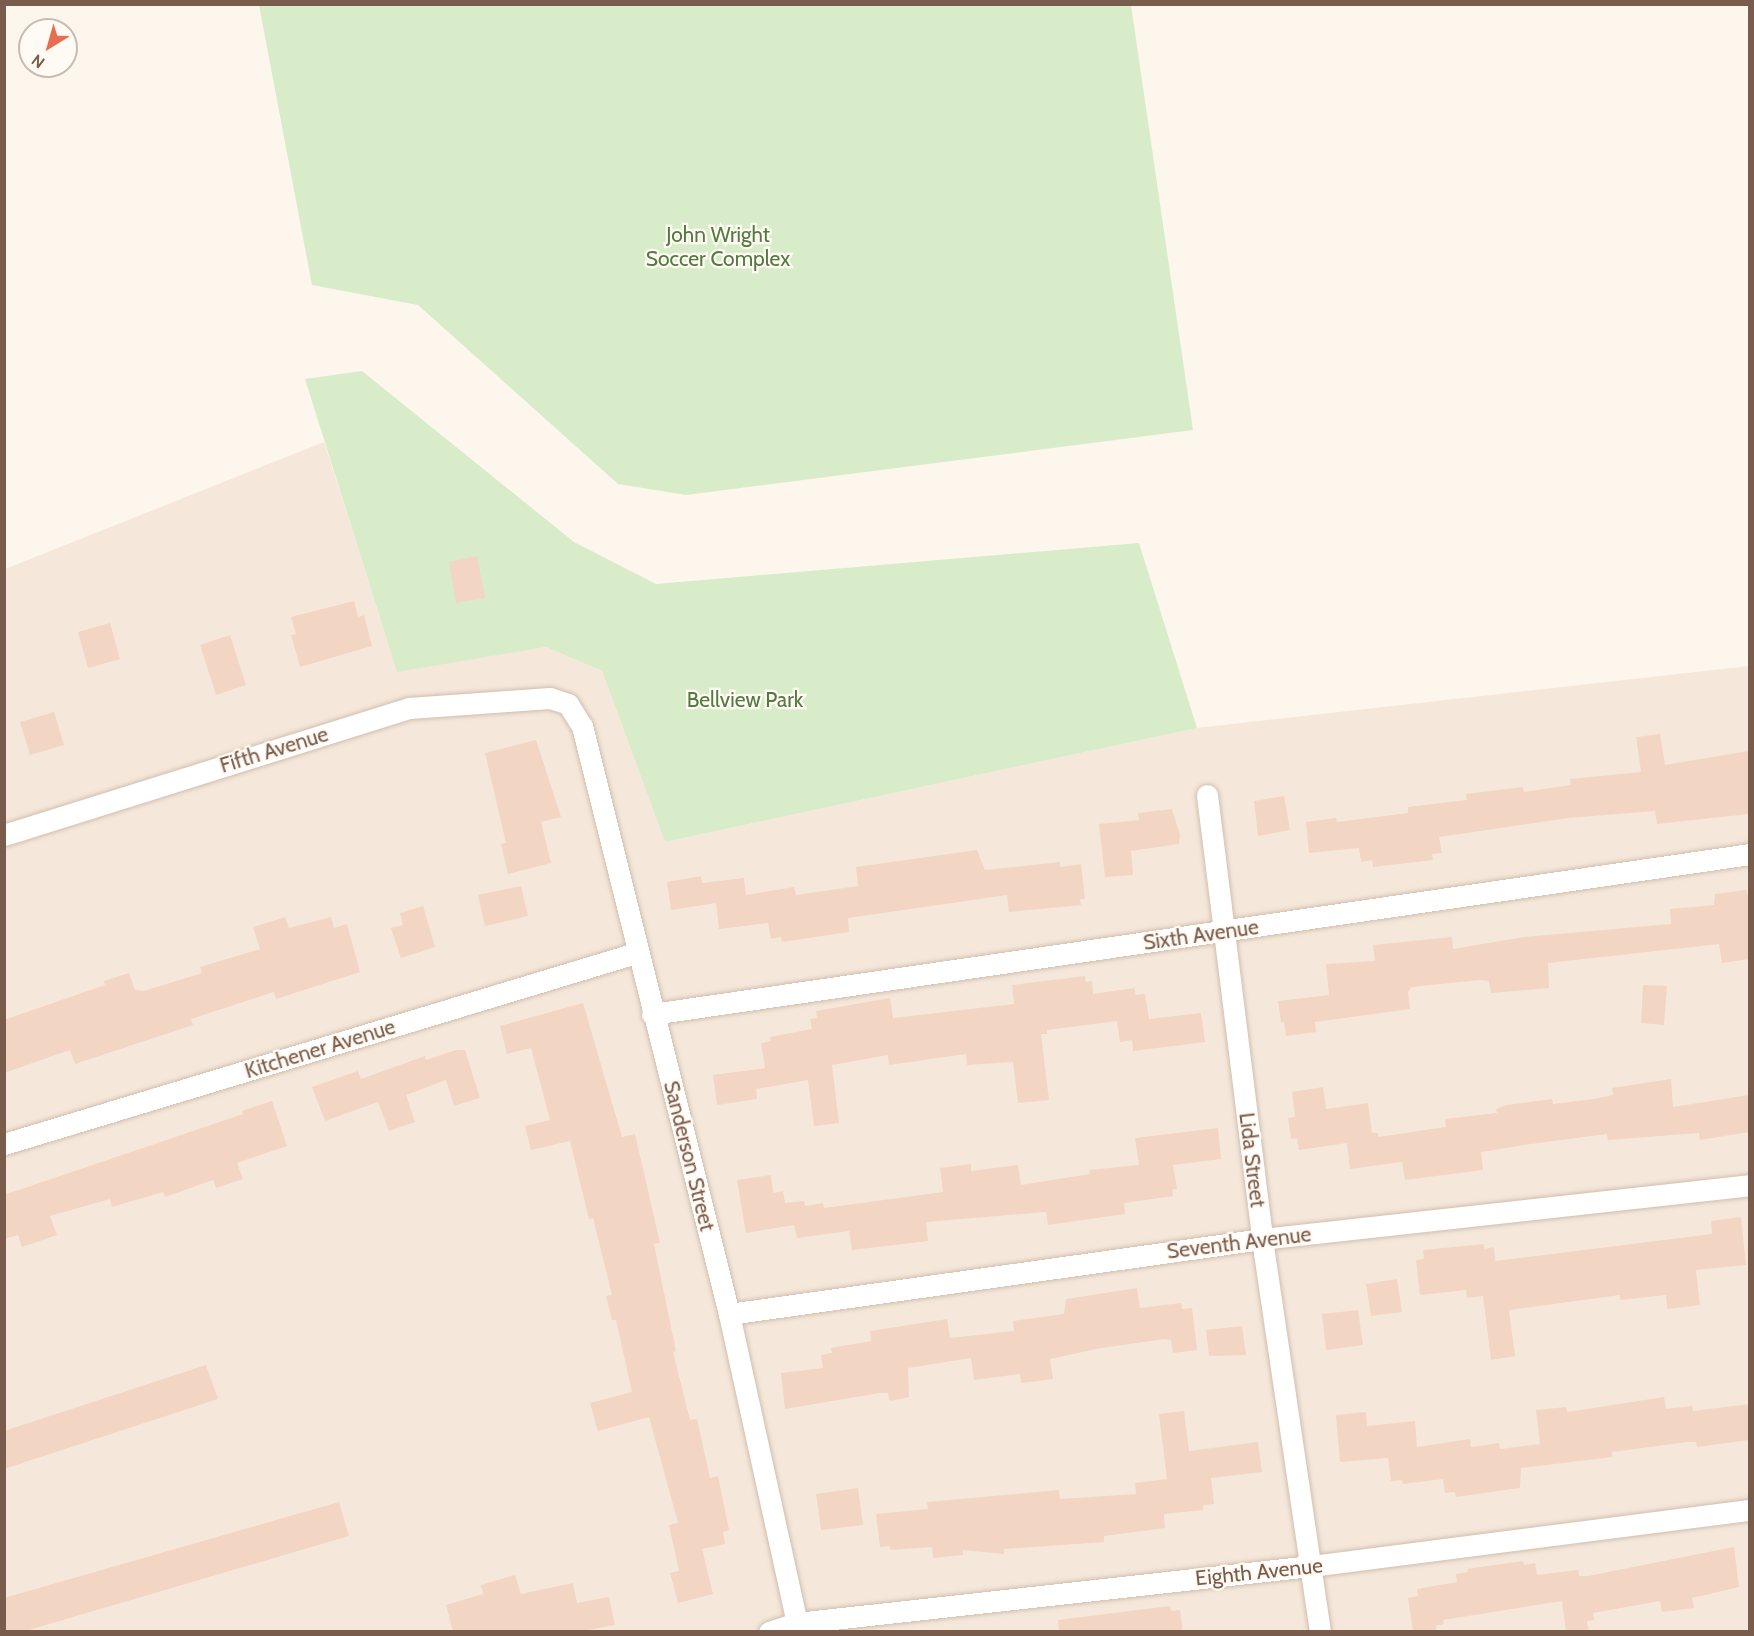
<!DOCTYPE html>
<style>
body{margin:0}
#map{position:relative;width:1754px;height:1636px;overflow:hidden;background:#fdf6ec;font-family:Cabin,sans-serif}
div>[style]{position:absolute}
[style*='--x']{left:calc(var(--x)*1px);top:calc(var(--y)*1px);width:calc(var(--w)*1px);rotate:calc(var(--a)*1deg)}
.residential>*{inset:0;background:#f5e8da}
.green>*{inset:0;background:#d8ecc9}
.building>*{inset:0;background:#f3d5c3}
.roads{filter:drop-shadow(0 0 2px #d1beb0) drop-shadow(0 0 2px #d1beb0)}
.minor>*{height:21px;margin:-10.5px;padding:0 10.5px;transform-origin:10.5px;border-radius:10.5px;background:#fff}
span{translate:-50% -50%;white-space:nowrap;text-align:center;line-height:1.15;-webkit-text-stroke:4.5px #fffaf3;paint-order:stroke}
.park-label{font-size:21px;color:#537a41}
.street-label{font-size:21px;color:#7a5c4d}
.frame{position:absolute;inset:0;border:6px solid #7a5c4d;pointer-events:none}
.north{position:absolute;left:18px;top:18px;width:60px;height:60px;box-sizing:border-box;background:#fffaf3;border:2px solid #cabbb1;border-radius:50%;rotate:217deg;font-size:16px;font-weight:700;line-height:24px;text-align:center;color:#7a5c4d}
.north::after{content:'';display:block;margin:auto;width:21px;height:27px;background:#e76f51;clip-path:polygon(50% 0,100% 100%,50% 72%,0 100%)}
</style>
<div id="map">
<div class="residential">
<i style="clip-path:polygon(324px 442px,397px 671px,546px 647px,602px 671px,665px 842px,1197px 728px,1749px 666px,1749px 1631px,5px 1632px,5px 569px)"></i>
</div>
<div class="green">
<i style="clip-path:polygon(259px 5px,1131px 5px,1193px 430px,686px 495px,618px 484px,418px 305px,312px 285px)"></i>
<i style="clip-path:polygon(362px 371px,574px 542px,656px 584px,1139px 543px,1197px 728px,665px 842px,602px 671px,546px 647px,397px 672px,305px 379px)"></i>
</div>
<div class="building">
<i style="clip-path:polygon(477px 556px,485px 598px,456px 603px,449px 562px)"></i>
<i style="clip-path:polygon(354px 601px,358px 617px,364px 615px,372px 646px,300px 667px,291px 635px,296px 634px,291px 617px)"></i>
<i style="clip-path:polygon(110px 623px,120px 659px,88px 668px,78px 632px)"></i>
<i style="clip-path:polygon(230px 635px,246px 685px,216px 695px,200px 645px)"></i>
<i style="clip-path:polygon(54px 712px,64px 745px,30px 755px,20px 722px)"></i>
<i style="clip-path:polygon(1660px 734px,1665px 765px,1749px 751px,1749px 814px,1657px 824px,1655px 811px,1569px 818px,1439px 837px,1442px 853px,1432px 854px,1433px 860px,1373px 867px,1372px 860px,1361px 862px,1359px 848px,1309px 853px,1306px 822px,1336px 818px,1337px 822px,1408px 813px,1408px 807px,1467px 800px,1466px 794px,1523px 787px,1524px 792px,1571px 785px,1570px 779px,1641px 772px,1636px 737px)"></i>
<i style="clip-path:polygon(536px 740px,561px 817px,541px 822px,551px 863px,508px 874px,501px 844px,506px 843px,485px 753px)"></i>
<i style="clip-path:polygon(1284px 796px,1290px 830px,1258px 836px,1254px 801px)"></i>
<i style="clip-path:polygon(1172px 809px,1180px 835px,1179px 844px,1131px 851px,1133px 875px,1105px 877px,1099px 824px,1139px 820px,1138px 813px)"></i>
<i style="clip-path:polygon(977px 850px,985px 870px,1060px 862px,1060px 867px,1081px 864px,1085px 899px,1080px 899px,1081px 905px,1009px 912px,1007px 895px,848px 918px,849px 932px,782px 942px,781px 937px,771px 939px,768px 923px,719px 929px,716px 903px,671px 910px,667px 882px,701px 876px,702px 883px,744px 878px,746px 895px,794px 887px,796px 895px,858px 886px,856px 867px)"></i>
<i style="clip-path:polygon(521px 886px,528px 916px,485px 926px,478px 895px)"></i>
<i style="clip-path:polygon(1746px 890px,1749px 898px,1749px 959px,1722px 963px,1719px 944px,1548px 963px,1549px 988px,1491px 993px,1489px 981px,1479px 980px,1412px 987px,1408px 992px,1410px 1009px,1315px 1022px,1316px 1032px,1286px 1036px,1284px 1022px,1281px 1022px,1278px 1001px,1329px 995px,1326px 964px,1375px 961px,1373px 945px,1452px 937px,1453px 949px,1524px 937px,1671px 924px,1670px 909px,1714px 905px,1715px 894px)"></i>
<i style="clip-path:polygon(423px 906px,435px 947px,401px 958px,391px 928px,403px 925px,400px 913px)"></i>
<i style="clip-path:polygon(285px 917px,289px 928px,331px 917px,334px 928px,347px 924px,360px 972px,276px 999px,274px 992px,191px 1019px,193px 1025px,75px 1064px,70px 1050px,4px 1073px,4px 1020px,105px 985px,104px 981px,129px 973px,135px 990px,144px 991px,202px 973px,200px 967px,260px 949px,253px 927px)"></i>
<i style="clip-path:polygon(1085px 976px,1086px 982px,1092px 981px,1093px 994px,1134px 988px,1136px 995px,1145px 994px,1149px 1019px,1201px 1013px,1205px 1042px,1133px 1051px,1132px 1040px,1120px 1042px,1117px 1021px,1047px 1030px,1047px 1034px,1041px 1034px,1049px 1100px,1018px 1103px,1013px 1062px,967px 1065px,966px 1054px,889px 1065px,888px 1055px,832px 1065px,839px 1123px,814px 1126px,808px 1080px,756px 1089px,757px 1099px,717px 1105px,713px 1075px,765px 1068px,761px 1043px,771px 1041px,770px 1037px,812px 1029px,810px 1019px,817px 1018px,816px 1011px,890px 998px,893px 1018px,1014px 1004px,1012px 985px)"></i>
<i style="clip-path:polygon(1643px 985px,1667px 986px,1664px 1025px,1641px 1023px)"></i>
<i style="clip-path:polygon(583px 1003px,622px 1137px,635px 1134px,660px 1243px,654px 1244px,676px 1351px,673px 1352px,690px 1420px,697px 1419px,710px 1478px,718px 1476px,729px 1530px,723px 1532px,725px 1544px,702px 1549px,713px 1594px,678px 1603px,670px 1573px,679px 1571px,669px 1525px,678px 1523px,649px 1417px,598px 1431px,590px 1403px,632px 1392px,616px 1320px,612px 1320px,606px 1296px,612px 1295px,593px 1218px,589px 1219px,570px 1141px,531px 1150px,525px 1126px,550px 1120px,531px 1048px,507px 1054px,500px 1026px)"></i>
<i style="clip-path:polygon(456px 1050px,465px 1050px,480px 1098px,454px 1106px,446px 1080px,406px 1095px,415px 1122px,389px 1131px,378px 1102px,325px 1121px,312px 1087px,358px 1071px,361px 1079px,425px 1056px,426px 1060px)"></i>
<i style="clip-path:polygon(1671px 1079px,1673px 1107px,1749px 1095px,1749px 1132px,1700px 1140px,1699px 1133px,1608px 1140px,1607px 1134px,1531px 1144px,1481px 1152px,1483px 1170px,1405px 1180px,1402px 1162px,1350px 1169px,1347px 1143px,1299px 1150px,1297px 1138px,1291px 1139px,1288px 1118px,1295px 1117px,1292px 1092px,1323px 1087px,1326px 1109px,1368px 1103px,1372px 1133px,1378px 1133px,1378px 1137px,1446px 1127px,1445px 1119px,1497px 1113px,1496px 1109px,1507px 1105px,1552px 1099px,1553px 1104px,1594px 1099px,1613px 1095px,1612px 1088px)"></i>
<i style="clip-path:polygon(272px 1101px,287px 1146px,237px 1163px,243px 1179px,216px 1188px,213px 1180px,165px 1197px,163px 1192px,112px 1207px,110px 1199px,50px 1216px,57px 1235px,22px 1247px,18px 1235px,4px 1239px,4px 1195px,243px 1114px,242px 1111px)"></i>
<i style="clip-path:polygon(1218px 1128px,1221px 1159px,1173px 1165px,1177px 1189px,1172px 1190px,1173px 1196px,1124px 1203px,1125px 1214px,1048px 1225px,1046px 1212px,926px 1222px,928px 1241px,852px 1250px,849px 1231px,797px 1238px,794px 1225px,746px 1233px,737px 1180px,771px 1175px,773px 1193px,783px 1191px,785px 1203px,804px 1201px,805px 1206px,823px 1203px,824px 1208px,943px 1192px,940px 1168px,971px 1164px,971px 1171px,1018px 1165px,1021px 1185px,1090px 1174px,1089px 1170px,1139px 1165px,1135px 1138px)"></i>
<i style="clip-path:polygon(1741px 1217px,1746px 1265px,1696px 1270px,1700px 1305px,1667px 1309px,1666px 1295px,1620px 1300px,1620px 1295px,1509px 1310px,1515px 1356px,1491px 1360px,1483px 1296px,1467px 1298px,1466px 1290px,1420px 1295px,1416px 1260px,1424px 1259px,1423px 1250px,1484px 1244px,1484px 1249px,1494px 1247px,1495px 1261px,1712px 1234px,1711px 1221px)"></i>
<i style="clip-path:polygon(1397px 1279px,1402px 1312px,1371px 1316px,1366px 1284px)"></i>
<i style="clip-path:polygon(1137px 1288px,1140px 1308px,1181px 1303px,1182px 1309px,1192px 1308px,1197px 1350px,1173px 1353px,1171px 1340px,1165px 1339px,1101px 1348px,1050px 1359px,1053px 1379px,1021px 1383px,1020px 1374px,974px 1380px,971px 1358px,908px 1368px,909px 1397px,890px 1401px,888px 1393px,880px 1393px,785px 1409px,781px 1373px,823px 1368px,821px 1355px,832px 1353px,831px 1348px,871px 1341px,870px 1331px,947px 1319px,950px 1338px,1014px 1331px,1013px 1321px,1064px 1314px,1066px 1299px)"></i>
<i style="clip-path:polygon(1358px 1310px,1363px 1345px,1326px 1350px,1322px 1314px)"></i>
<i style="clip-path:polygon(1242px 1326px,1246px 1355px,1209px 1356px,1206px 1330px)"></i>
<i style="clip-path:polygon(206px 1365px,218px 1399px,4px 1469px,4px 1431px)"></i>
<i style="clip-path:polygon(1664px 1397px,1666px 1409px,1692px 1406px,1693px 1411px,1749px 1404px,1749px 1440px,1697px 1447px,1696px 1442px,1687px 1442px,1612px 1452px,1612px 1457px,1521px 1468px,1520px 1488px,1456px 1497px,1455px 1492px,1445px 1493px,1443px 1479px,1403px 1484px,1402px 1480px,1391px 1481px,1388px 1458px,1340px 1462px,1336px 1415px,1366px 1412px,1367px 1426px,1415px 1421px,1417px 1447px,1470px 1439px,1471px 1447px,1499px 1443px,1500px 1449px,1540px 1444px,1536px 1410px,1566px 1407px,1567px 1412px)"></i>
<i style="clip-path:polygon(1184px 1411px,1189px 1451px,1258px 1442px,1262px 1472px,1211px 1478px,1214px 1504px,1203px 1505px,1203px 1510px,1164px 1514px,1165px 1528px,1104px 1536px,1104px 1542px,1004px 1549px,1004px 1554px,963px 1550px,963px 1555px,933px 1558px,932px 1547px,890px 1550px,890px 1546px,880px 1547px,876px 1514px,928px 1509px,927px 1502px,1059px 1490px,1060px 1499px,1136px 1494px,1135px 1483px,1167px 1479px,1159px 1414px)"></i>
<i style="clip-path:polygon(858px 1488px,863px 1525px,821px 1530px,816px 1494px)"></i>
<i style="clip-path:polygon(339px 1502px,349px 1536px,22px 1632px,4px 1632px,4px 1598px)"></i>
<i style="clip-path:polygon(1734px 1547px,1739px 1587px,1692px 1598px,1694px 1608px,1662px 1612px,1660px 1601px,1593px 1613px,1594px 1620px,1587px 1621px,1589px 1632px,1566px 1632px,1562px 1601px,1443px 1620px,1444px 1624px,1436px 1626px,1437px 1632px,1413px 1632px,1408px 1598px,1418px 1596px,1417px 1589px,1457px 1582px,1456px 1574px,1468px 1572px,1467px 1569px,1523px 1561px,1524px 1565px,1535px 1563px,1537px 1575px,1578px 1570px,1579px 1576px,1588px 1576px)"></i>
<i style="clip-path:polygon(515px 1575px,521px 1594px,573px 1583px,577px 1603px,609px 1597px,615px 1625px,577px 1632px,453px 1632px,446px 1605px,483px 1594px,481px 1585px)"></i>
<i style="clip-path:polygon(1170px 1606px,1171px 1611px,1180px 1610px,1183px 1632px,1059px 1632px,1058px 1620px)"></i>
</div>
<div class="roads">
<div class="minor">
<i style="--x:1207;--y:795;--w:447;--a:82.9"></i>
<i style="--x:1262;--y:1239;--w:397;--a:81.6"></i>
<i style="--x:4;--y:835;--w:424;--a:-17.4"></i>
<i style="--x:409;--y:708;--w:141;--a:-4.1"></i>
<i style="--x:550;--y:698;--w:19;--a:18"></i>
<i style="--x:568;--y:704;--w:26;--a:58"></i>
<i style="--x:582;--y:726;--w:606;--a:75.96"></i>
<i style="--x:729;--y:1314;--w:326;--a:77.6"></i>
<i style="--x:652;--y:1014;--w:1110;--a:-8.29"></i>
<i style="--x:4;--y:1144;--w:660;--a:-16.82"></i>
<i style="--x:729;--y:1314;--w:538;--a:-8.01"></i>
<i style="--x:1262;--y:1239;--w:491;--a:-6.3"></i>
<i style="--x:769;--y:1632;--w:29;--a:-18"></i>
<i style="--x:797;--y:1623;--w:517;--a:-6.33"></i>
<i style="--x:1311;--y:1566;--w:443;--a:-7.3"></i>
</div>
</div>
<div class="park-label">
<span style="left:718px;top:247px">John Wright<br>Soccer Complex</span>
<span style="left:745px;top:700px">Bellview Park</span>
</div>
<div class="street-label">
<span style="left:274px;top:750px;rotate:-17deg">Fifth Avenue</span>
<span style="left:1201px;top:935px;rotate:-8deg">Sixth Avenue</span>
<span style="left:320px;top:1049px;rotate:-17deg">Kitchener Avenue</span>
<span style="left:689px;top:1156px;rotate:76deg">Sanderson Street</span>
<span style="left:1252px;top:1160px;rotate:83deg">Lida Street</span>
<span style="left:1239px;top:1243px;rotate:-7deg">Seventh Avenue</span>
<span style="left:1259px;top:1572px;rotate:-6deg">Eighth Avenue</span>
</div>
<div class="frame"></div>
<div class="north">N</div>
</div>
